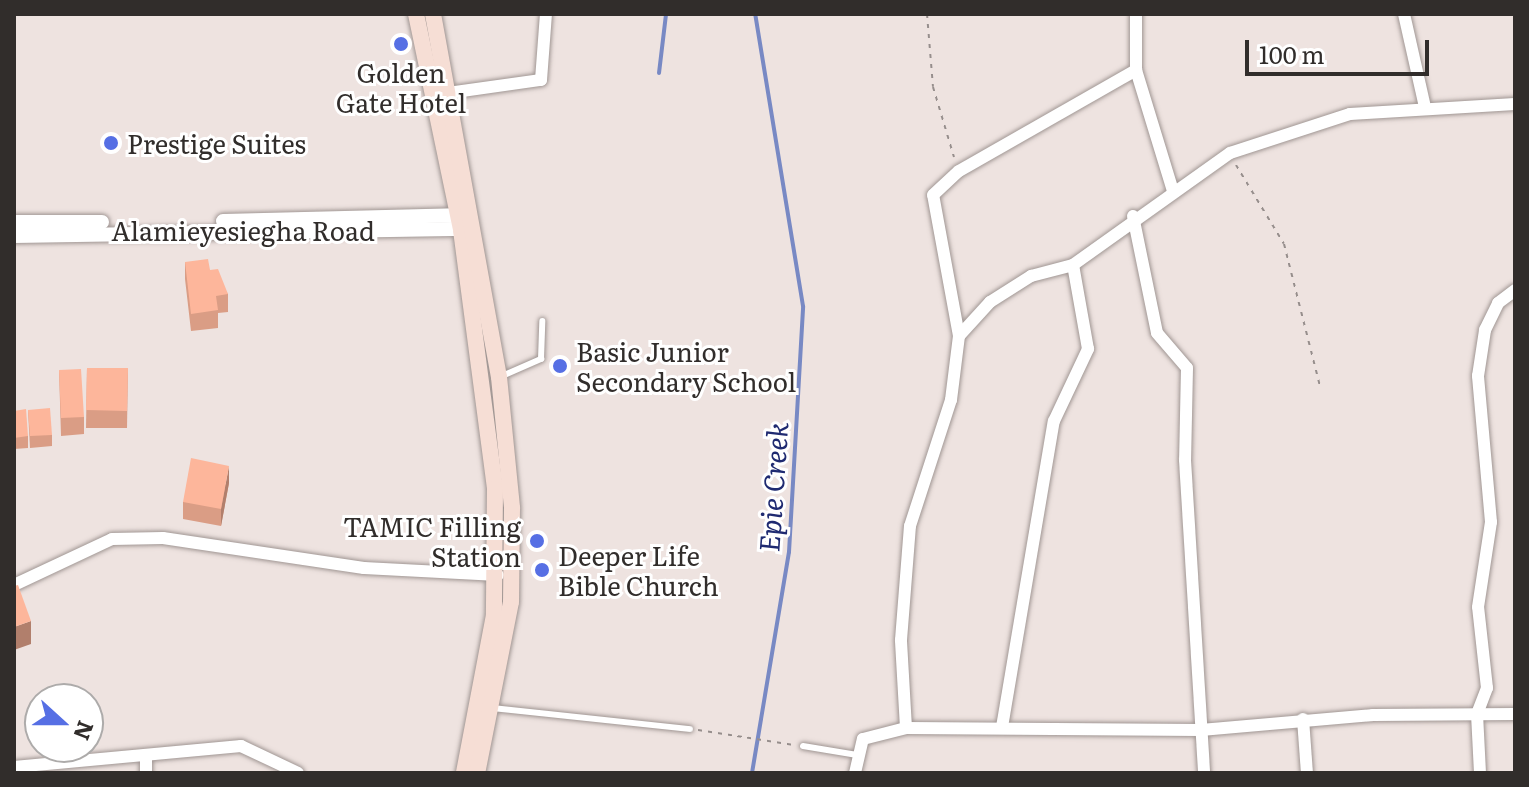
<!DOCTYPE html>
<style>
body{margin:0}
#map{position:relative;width:1529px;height:787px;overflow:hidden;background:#eee3e0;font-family:Literata,serif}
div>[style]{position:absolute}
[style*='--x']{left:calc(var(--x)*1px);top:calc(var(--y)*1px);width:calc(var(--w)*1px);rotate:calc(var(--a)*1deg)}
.stream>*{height:4px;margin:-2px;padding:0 2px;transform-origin:2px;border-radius:2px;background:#7889c4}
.path>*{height:2px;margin-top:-1px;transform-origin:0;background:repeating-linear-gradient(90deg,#968e8c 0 4px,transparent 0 10px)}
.roads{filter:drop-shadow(0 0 2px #a09693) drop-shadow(0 0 2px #a09693)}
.service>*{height:6px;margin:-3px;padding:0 3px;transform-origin:3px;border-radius:3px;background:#fff}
.minor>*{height:12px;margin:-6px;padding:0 6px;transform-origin:6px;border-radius:6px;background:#fff}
.tertiary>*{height:14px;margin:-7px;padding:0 7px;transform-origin:7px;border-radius:7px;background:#fff}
.secondary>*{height:16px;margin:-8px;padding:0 8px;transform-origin:8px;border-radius:8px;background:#f6ded5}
.wall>*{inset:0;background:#da9d85}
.shaded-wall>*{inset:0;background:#b17f6c}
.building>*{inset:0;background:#fdb69b}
.dots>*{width:22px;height:22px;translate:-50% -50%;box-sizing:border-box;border:4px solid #fff;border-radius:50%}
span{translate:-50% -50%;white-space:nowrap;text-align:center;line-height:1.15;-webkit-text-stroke:6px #fff;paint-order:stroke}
.poi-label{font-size:26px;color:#312d2b}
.left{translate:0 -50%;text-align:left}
.right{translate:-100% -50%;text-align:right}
.street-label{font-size:26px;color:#312d2b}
.water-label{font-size:28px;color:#1f2a71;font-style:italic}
.frame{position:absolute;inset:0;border:16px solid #312d2b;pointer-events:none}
.north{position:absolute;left:24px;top:683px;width:80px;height:80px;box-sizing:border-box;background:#fff;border:2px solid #adabaa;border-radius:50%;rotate:111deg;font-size:22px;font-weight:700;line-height:32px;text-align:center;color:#312d2b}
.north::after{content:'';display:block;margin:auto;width:28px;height:36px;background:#566fe4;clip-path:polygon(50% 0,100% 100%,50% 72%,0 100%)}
.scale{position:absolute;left:1245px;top:40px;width:184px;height:36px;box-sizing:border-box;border:4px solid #312d2b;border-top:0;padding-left:10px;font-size:24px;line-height:28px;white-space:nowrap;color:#312d2b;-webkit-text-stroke:6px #fff;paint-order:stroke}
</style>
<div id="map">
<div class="stream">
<i style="--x:659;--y:73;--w:59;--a:-83.2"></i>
<i style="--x:752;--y:773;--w:224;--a:-80.5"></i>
<i style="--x:789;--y:552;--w:246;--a:-86.7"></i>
<i style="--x:803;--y:306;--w:296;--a:-99.3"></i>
</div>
<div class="path">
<i style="--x:927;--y:14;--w:73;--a:85.3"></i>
<i style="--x:933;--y:87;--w:73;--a:73.3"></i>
<i style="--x:1236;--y:165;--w:92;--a:58.7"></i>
<i style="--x:1284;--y:244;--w:146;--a:75.8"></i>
<i style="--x:698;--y:730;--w:97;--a:8.9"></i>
</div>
<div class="roads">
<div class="service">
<i style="--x:502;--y:376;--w:43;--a:-23.6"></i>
<i style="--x:541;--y:359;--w:38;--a:-88"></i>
<i style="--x:493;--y:708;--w:198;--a:6.1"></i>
<i style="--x:803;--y:746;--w:55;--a:9.5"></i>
</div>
<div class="minor">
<i style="--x:1136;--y:14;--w:56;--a:90"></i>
<i style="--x:1136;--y:70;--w:127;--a:73"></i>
<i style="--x:1404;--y:14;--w:95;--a:77.3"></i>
<i style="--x:448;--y:93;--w:94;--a:-8"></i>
<i style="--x:541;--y:80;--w:66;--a:-85.7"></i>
<i style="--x:1133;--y:216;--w:119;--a:78.4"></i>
<i style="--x:1157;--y:333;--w:46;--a:49.4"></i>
<i style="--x:1187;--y:368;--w:92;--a:91.2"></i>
<i style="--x:1185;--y:460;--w:314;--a:86.5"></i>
<i style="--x:959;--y:336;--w:46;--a:-47.6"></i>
<i style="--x:990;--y:302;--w:49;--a:-32.4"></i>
<i style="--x:1031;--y:276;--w:43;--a:-14.7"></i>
<i style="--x:1073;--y:265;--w:193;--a:-35.5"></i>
<i style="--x:1230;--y:153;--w:126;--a:-18"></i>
<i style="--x:1350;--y:114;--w:165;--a:-3.5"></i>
<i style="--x:14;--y:585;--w:108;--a:-25.1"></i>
<i style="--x:112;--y:539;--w:51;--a:-1.1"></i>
<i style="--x:163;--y:538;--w:203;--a:8.5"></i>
<i style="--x:364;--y:568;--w:134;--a:3"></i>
<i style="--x:1303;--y:719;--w:54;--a:85.8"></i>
<i style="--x:1002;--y:727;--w:310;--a:-80.4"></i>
<i style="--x:1054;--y:421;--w:80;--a:-64.7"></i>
<i style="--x:1088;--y:349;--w:85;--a:-100.1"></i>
<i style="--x:906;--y:728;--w:88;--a:-93.3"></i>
<i style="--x:901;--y:640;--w:114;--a:-85.5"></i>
<i style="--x:910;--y:526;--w:133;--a:-72"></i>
<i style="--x:951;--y:400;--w:64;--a:-82.9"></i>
<i style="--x:959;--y:336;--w:143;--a:-100.4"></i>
<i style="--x:933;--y:195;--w:35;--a:-43"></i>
<i style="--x:959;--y:171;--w:204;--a:-29.7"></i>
<i style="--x:14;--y:767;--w:228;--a:-5.3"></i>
<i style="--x:241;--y:746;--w:63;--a:25.3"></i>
<i style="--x:146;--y:773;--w:17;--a:-90"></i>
<i style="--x:855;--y:773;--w:35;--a:-77"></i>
<i style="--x:863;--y:739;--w:44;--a:-14.3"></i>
<i style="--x:906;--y:728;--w:295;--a:0.4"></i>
<i style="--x:1201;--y:730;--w:173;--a:-5"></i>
<i style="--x:1373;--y:715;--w:142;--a:-0.4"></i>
<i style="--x:1480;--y:773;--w:59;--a:-92.9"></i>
<i style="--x:1477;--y:714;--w:28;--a:-69"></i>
<i style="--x:1487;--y:688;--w:81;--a:-96.3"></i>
<i style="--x:1478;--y:607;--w:86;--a:-81.3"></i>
<i style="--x:1491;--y:522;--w:147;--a:-95.1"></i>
<i style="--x:1478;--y:376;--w:47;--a:-81.3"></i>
<i style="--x:1485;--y:330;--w:30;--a:-64"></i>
<i style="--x:1498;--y:303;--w:21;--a:-37"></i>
</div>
<div class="tertiary">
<i style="--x:223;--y:221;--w:243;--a:-1.4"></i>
<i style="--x:14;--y:222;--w:88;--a:0"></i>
<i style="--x:14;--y:236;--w:455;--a:-0.9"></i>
</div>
<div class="secondary">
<i style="--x:416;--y:14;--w:221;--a:78.2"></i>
<i style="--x:461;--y:230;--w:261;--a:82.5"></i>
<i style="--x:495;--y:489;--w:126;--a:90.5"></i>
<i style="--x:494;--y:615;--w:161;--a:100.8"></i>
<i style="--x:433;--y:14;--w:369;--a:79.7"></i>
<i style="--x:499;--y:377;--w:132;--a:84.3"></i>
<i style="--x:512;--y:508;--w:94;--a:90.6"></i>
<i style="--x:511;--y:602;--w:174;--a:101.2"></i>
</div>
</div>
<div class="wall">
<i style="clip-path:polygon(185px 262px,210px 270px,228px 294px,228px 312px,218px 313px,218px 328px,191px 331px,185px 279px)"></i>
<i style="clip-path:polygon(87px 368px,128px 368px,127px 428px,86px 428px)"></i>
<i style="clip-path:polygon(59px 370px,84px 417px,84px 434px,61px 436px)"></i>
<i style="clip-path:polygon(28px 410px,52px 435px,52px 446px,30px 448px)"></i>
<i style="clip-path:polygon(14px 411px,28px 436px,28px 448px,14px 449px)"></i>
<i style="clip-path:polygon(229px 483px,221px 526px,183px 519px,183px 502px)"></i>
</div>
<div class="shaded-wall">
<i style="clip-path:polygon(229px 466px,229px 483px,221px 526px,221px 509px)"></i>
<i style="clip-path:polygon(31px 621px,31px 644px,14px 650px,14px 627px)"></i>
</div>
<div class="building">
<i style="clip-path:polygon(208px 259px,210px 270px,218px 269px,228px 294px,216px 296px,218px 310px,191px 314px,185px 262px)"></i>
<i style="clip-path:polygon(87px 368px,128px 368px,127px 411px,86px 410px)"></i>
<i style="clip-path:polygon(81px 369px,84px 417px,61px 418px,59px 370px)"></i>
<i style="clip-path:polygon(50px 408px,52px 435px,30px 436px,28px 410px)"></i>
<i style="clip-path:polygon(26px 409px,28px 436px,14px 438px,14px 411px)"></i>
<i style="clip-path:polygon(191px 458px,229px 466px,221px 509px,183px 502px)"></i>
<i style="clip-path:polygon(18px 585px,31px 621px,14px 627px,14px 586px)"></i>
</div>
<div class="dots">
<i style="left:401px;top:44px;background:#566fe4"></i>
<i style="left:111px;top:143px;background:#566fe4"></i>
<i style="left:560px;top:366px;background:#566fe4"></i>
<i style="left:537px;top:541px;background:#566fe4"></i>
<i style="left:542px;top:570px;background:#566fe4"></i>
</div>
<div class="poi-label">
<span style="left:401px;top:87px">Golden<br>Gate Hotel</span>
<span class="left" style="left:127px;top:143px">Prestige Suites</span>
<span class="left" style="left:576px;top:366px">Basic Junior<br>Secondary School</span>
<span class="right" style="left:521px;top:541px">TAMIC Filling<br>Station</span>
<span class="left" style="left:558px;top:570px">Deeper Life<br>Bible Church</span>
</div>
<div class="street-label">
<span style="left:243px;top:230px">Alamieyesiegha Road</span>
</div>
<div class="water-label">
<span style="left:772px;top:487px;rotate:-86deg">Epie Creek</span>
</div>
<div class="frame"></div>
<div class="north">N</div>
<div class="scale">100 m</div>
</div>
